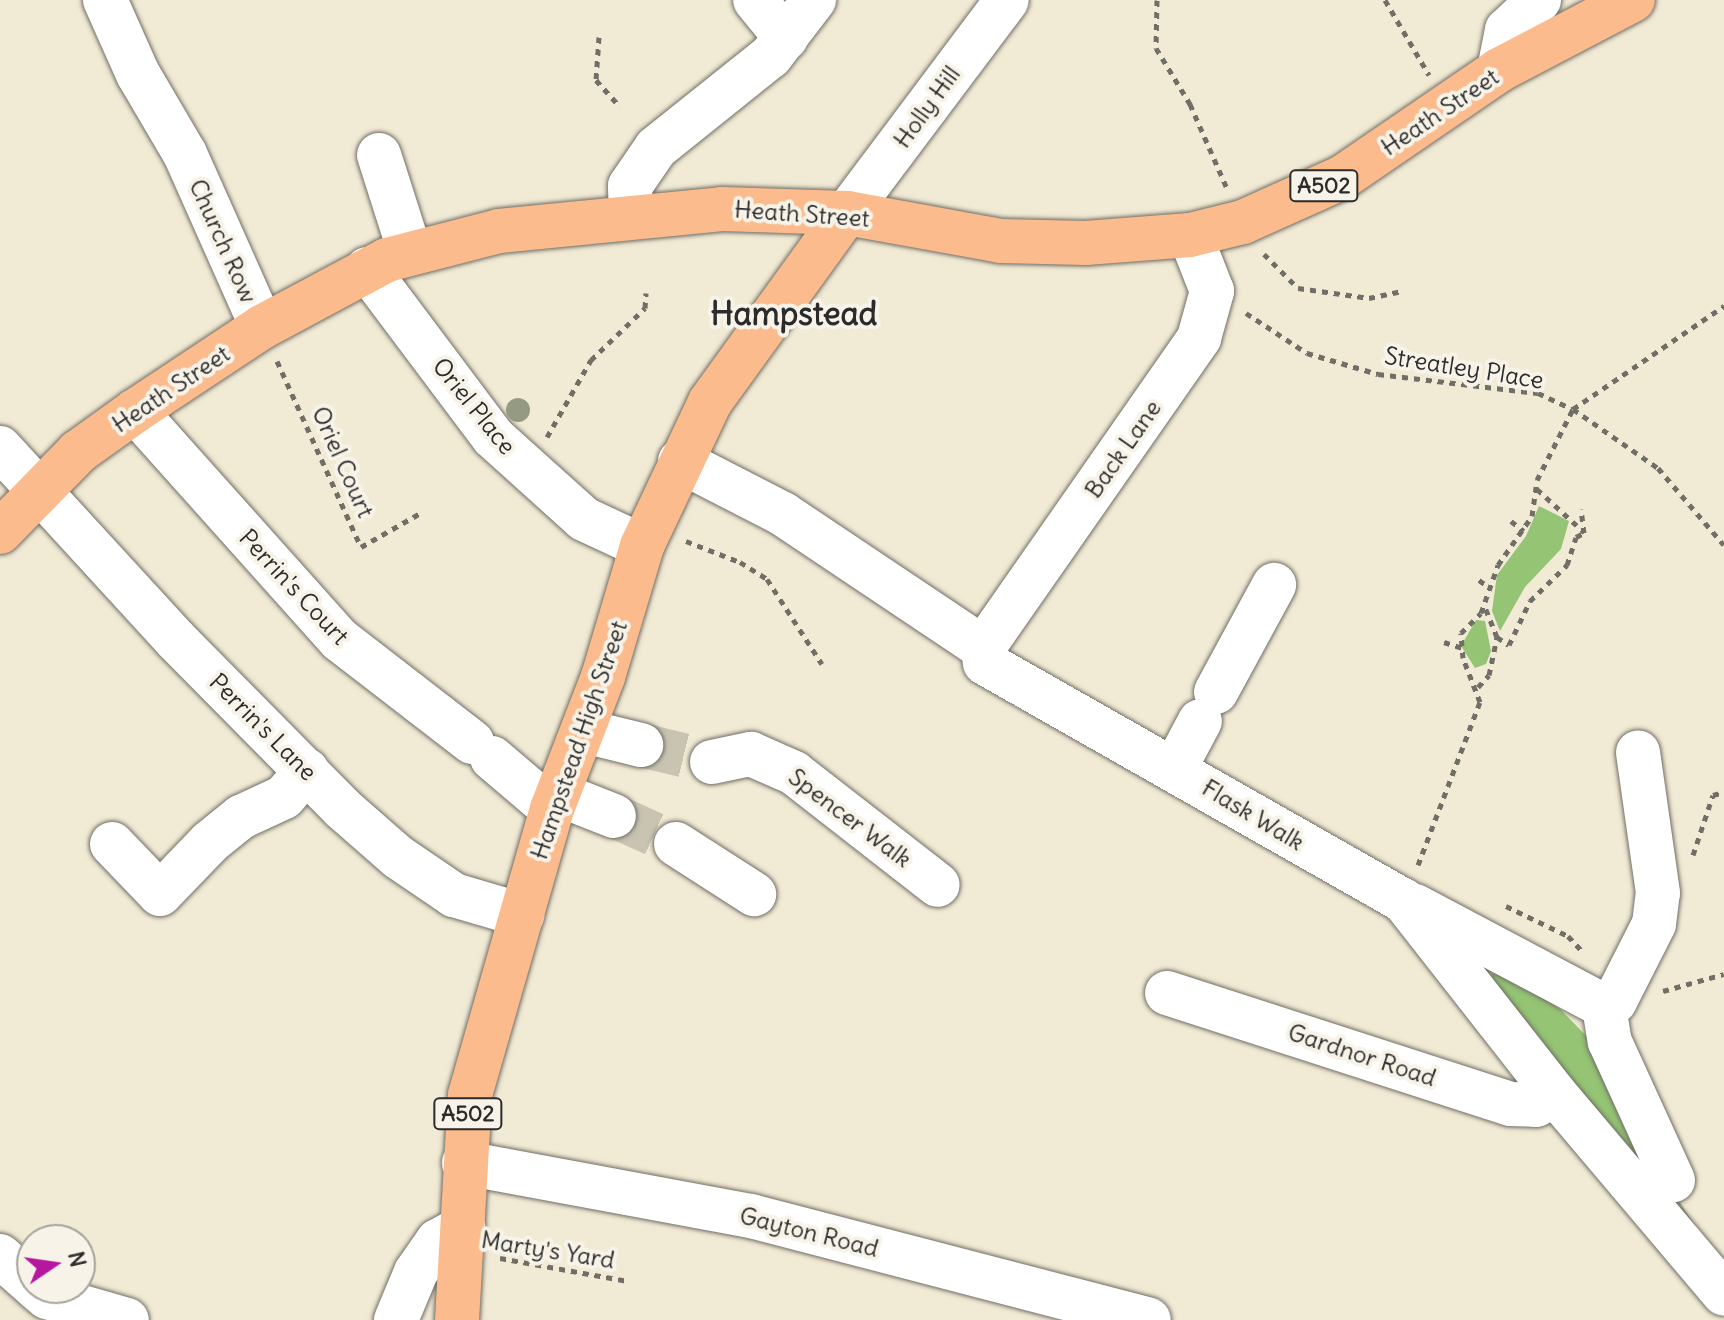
<!DOCTYPE html>
<style>
body{margin:0}
#map{position:relative;width:1724px;height:1320px;overflow:hidden;background:#f1ead4;font-family:Delius,sans-serif}
div>[style]{position:absolute}
[style*='--x']{left:calc(var(--x)*1px);top:calc(var(--y)*1px);width:calc(var(--w)*1px);rotate:calc(var(--a)*1deg)}
.green>*{inset:0;background:#94c474}
.minor-tunnel>*{height:44px;margin-top:-22px;transform-origin:0;background:repeating-linear-gradient(90deg,#c9c4b2 0 44px,transparent 0 66px)}
.path>*{height:5px;margin-top:-2.5px;transform-origin:0;background:repeating-linear-gradient(90deg,#706e66 0 6px,transparent 0 12px)}
.roads{filter:drop-shadow(0 0 2px #706e66) drop-shadow(0 0 2px #706e66)}
.minor>*{height:44px;margin:-22px;padding:0 22px;transform-origin:22px;border-radius:22px;background:#fff}
.major>*{height:44px;margin:-22px;padding:0 22px;transform-origin:22px;border-radius:22px;background:#fbbb8d}
.trees>*{width:24px;height:24px;margin:-12px;border-radius:50%;background:#959a83}
span{translate:-50% -50%;white-space:nowrap;text-align:center;line-height:1.15;-webkit-text-stroke:8px #f7f3e8;paint-order:stroke}
.shield-label span{padding:2px 6px;background:#f7f3e8;border:2px solid;border-radius:6px;-webkit-text-stroke-width:0}
.shield-label{font-size:22px;color:#2b2b2b;font-weight:700}
.street-label{font-size:24px;color:#2b2b2b}
.district-label{font-size:32px;color:#2b2b2b;font-weight:700}
.north{position:absolute;left:16px;top:1224px;width:80px;height:80px;box-sizing:border-box;background:#f7f3e8;border:2px solid #a5a39c;border-radius:50%;rotate:77deg;font-size:22px;font-weight:700;line-height:32px;text-align:center;color:#2b2b2b}
.north::after{content:'';display:block;margin:auto;width:28px;height:36px;background:#b5179e;clip-path:polygon(50% 0,100% 100%,50% 72%,0 100%)}
</style>
<div id="map">
<div class="green">
<i style="clip-path:polygon(1539px 506px,1569px 521px,1561px 549px,1525px 587px,1500px 631px,1492px 611px,1497px 575px,1526px 536px)"></i>
<i style="clip-path:polygon(1476px 620px,1485px 621px,1491px 651px,1486px 664px,1475px 668px,1461px 646px)"></i>
<i style="clip-path:polygon(1503px 968px,1561px 1010px,1595px 1045px,1672px 1190px,1716px 1258px,1486px 978px)"></i>
</div>
<div class="minor-tunnel">
<i style="--x:641;--y:745;--w:73;--a:13.5"></i>
<i style="--x:614;--y:816;--w:68;--a:24.3"></i>
</div>
<div class="path">
<i style="--x:1157;--y:0;--w:48;--a:91.2"></i>
<i style="--x:1156;--y:48;--w:66;--a:58.7"></i>
<i style="--x:1190;--y:104;--w:90;--a:66.3"></i>
<i style="--x:1385;--y:0;--w:87;--a:59.6"></i>
<i style="--x:599;--y:37;--w:43;--a:94"></i>
<i style="--x:596;--y:80;--w:36;--a:48"></i>
<i style="--x:1264;--y:254;--w:48;--a:45"></i>
<i style="--x:1298;--y:288;--w:72;--a:8"></i>
<i style="--x:1369;--y:298;--w:35;--a:-12"></i>
<i style="--x:1246;--y:313;--w:73;--a:33.3"></i>
<i style="--x:1307;--y:353;--w:74;--a:16.5"></i>
<i style="--x:1378;--y:374;--w:161;--a:6.8"></i>
<i style="--x:1538;--y:393;--w:38;--a:25"></i>
<i style="--x:1573;--y:409;--w:103;--a:34.8"></i>
<i style="--x:1658;--y:468;--w:101;--a:49.4"></i>
<i style="--x:277;--y:361;--w:204;--a:65.7"></i>
<i style="--x:361;--y:547;--w:70;--a:-29.8"></i>
<i style="--x:1573;--y:409;--w:183;--a:-34.3"></i>
<i style="--x:547;--y:437;--w:89;--a:-60.3"></i>
<i style="--x:591;--y:360;--w:75;--a:-43.9"></i>
<i style="--x:645;--y:308;--w:15;--a:-86"></i>
<i style="--x:1537;--y:489;--w:64;--a:42.5"></i>
<i style="--x:1511;--y:521;--w:16;--a:38"></i>
<i style="--x:686;--y:541;--w:58;--a:21.3"></i>
<i style="--x:740;--y:562;--w:32;--a:32"></i>
<i style="--x:767;--y:579;--w:101;--a:57.1"></i>
<i style="--x:1479;--y:580;--w:14;--a:36"></i>
<i style="--x:1497;--y:637;--w:14;--a:34"></i>
<i style="--x:1509;--y:645;--w:49;--a:-64.5"></i>
<i style="--x:1530;--y:601;--w:52;--a:-44.2"></i>
<i style="--x:1567;--y:565;--w:29;--a:-72"></i>
<i style="--x:1576;--y:537;--w:9;--a:-27"></i>
<i style="--x:1584;--y:533;--w:24;--a:-97"></i>
<i style="--x:1444;--y:642;--w:19;--a:18"></i>
<i style="--x:1478;--y:687;--w:16;--a:-47"></i>
<i style="--x:1489;--y:675;--w:39;--a:-78"></i>
<i style="--x:1497;--y:637;--w:35;--a:-112"></i>
<i style="--x:1693;--y:855;--w:63;--a:-71.6"></i>
<i style="--x:1713;--y:795;--w:11;--a:-15"></i>
<i style="--x:1418;--y:865;--w:174;--a:-69.2"></i>
<i style="--x:1480;--y:702;--w:47;--a:-111.1"></i>
<i style="--x:1463;--y:658;--w:25;--a:-95"></i>
<i style="--x:1461;--y:633;--w:28;--a:-45"></i>
<i style="--x:1481;--y:613;--w:51;--a:-70.5"></i>
<i style="--x:1498;--y:565;--w:60;--a:-55.2"></i>
<i style="--x:1532;--y:516;--w:36;--a:-82"></i>
<i style="--x:1537;--y:480;--w:80;--a:-63.1"></i>
<i style="--x:1506;--y:906;--w:69;--a:25.8"></i>
<i style="--x:1568;--y:936;--w:23;--a:47"></i>
<i style="--x:1663;--y:991;--w:63;--a:-15.6"></i>
<i style="--x:500;--y:1258;--w:130;--a:10.2"></i>
</div>
<div class="roads">
<div class="minor">
<i style="--x:105;--y:0;--w:81;--a:66"></i>
<i style="--x:138;--y:74;--w:93;--a:59.6"></i>
<i style="--x:185;--y:154;--w:189;--a:66"></i>
<i style="--x:755;--y:0;--w:49;--a:50.8"></i>
<i style="--x:1499;--y:70;--w:41;--a:-78.7"></i>
<i style="--x:1507;--y:30;--w:44;--a:-43.2"></i>
<i style="--x:379;--y:155;--w:102;--a:72.3"></i>
<i style="--x:847;--y:213;--w:266;--a:-53.1"></i>
<i style="--x:631;--y:216;--w:30;--a:-92"></i>
<i style="--x:630;--y:186;--w:46;--a:-55.6"></i>
<i style="--x:656;--y:148;--w:147;--a:-38.7"></i>
<i style="--x:771;--y:56;--w:71;--a:-52.5"></i>
<i style="--x:367;--y:269;--w:210;--a:53.1"></i>
<i style="--x:493;--y:437;--w:122;--a:42"></i>
<i style="--x:584;--y:519;--w:64;--a:25"></i>
<i style="--x:135;--y:411;--w:307;--a:48.2"></i>
<i style="--x:340;--y:640;--w:167;--a:37.7"></i>
<i style="--x:0;--y:448;--w:259;--a:47.5"></i>
<i style="--x:175;--y:639;--w:238;--a:45.3"></i>
<i style="--x:342;--y:808;--w:74;--a:41.2"></i>
<i style="--x:398;--y:857;--w:68;--a:34.2"></i>
<i style="--x:454;--y:895;--w:71;--a:16.4"></i>
<i style="--x:680;--y:461;--w:116;--a:27.2"></i>
<i style="--x:783;--y:514;--w:241;--a:33.8"></i>
<i style="--x:983;--y:648;--w:15;--a:82"></i>
<i style="--x:985;--y:663;--w:481;--a:29.6"></i>
<i style="--x:1403;--y:900;--w:248;--a:51.9"></i>
<i style="--x:1556;--y:1095;--w:260;--a:49.8"></i>
<i style="--x:983;--y:648;--w:378;--a:-55.1"></i>
<i style="--x:1199;--y:338;--w:49;--a:-74.5"></i>
<i style="--x:1212;--y:291;--w:60;--a:-111.4"></i>
<i style="--x:1216;--y:692;--w:122;--a:-61.5"></i>
<i style="--x:584;--y:731;--w:59;--a:13.8"></i>
<i style="--x:492;--y:758;--w:79;--a:40.4"></i>
<i style="--x:712;--y:762;--w:40;--a:-12"></i>
<i style="--x:751;--y:754;--w:47;--a:23.8"></i>
<i style="--x:794;--y:773;--w:182;--a:37.9"></i>
<i style="--x:1175;--y:768;--w:53;--a:-62"></i>
<i style="--x:558;--y:794;--w:60;--a:21.4"></i>
<i style="--x:112;--y:844;--w:69;--a:46.2"></i>
<i style="--x:160;--y:894;--w:72;--a:-46.1"></i>
<i style="--x:210;--y:842;--w:40;--a:-39"></i>
<i style="--x:241;--y:817;--w:47;--a:-24.9"></i>
<i style="--x:284;--y:797;--w:35;--a:-49"></i>
<i style="--x:676;--y:844;--w:93;--a:32.7"></i>
<i style="--x:1415;--y:906;--w:214;--a:27.9"></i>
<i style="--x:1167;--y:993;--w:361;--a:17.9"></i>
<i style="--x:1511;--y:1104;--w:25;--a:2"></i>
<i style="--x:1536;--y:1105;--w:22;--a:-27"></i>
<i style="--x:1604;--y:1006;--w:12;--a:-24"></i>
<i style="--x:1615;--y:1001;--w:86;--a:-63.1"></i>
<i style="--x:1654;--y:924;--w:31;--a:-83"></i>
<i style="--x:1658;--y:893;--w:142;--a:-98.1"></i>
<i style="--x:1604;--y:1006;--w:36;--a:81"></i>
<i style="--x:1610;--y:1042;--w:152;--a:65.5"></i>
<i style="--x:464;--y:1163;--w:292;--a:10.5"></i>
<i style="--x:751;--y:1216;--w:411;--a:14.6"></i>
<i style="--x:0;--y:1256;--w:43;--a:41.2"></i>
<i style="--x:36;--y:1288;--w:14;--a:39"></i>
<i style="--x:47;--y:1297;--w:83;--a:16"></i>
<i style="--x:396;--y:1320;--w:52;--a:-67.4"></i>
<i style="--x:416;--y:1272;--w:38;--a:-55"></i>
<i style="--x:438;--y:1241;--w:29;--a:-29"></i>
</div>
<div class="major">
<i style="--x:0;--y:532;--w:112;--a:-45.7"></i>
<i style="--x:78;--y:452;--w:70;--a:-35.7"></i>
<i style="--x:135;--y:411;--w:152;--a:-33.5"></i>
<i style="--x:262;--y:327;--w:142;--a:-28.2"></i>
<i style="--x:387;--y:260;--w:116;--a:-14.5"></i>
<i style="--x:499;--y:231;--w:224;--a:-5.6"></i>
<i style="--x:722;--y:209;--w:125;--a:1.8"></i>
<i style="--x:847;--y:213;--w:157;--a:10.3"></i>
<i style="--x:1001;--y:241;--w:85;--a:1.3"></i>
<i style="--x:1086;--y:243;--w:104;--a:-4.4"></i>
<i style="--x:1190;--y:235;--w:55;--a:-13.8"></i>
<i style="--x:1243;--y:222;--w:110;--a:-24.2"></i>
<i style="--x:1343;--y:177;--w:189;--a:-34.4"></i>
<i style="--x:1499;--y:70;--w:151;--a:-27.6"></i>
<i style="--x:457;--y:1320;--w:225;--a:-86.7"></i>
<i style="--x:470;--y:1095;--w:298;--a:-74"></i>
<i style="--x:552;--y:809;--w:142;--a:-68.9"></i>
<i style="--x:603;--y:677;--w:137;--a:-73.4"></i>
<i style="--x:642;--y:546;--w:159;--a:-64.7"></i>
<i style="--x:710;--y:402;--w:233;--a:-54.1"></i>
</div>
</div>
<div class="trees">
<i style="left:518px;top:410px"></i>
</div>
<div class="shield-label">
<span style="left:1324px;top:186px">A502</span>
<span style="left:468px;top:1114px">A502</span>
</div>
<div class="street-label">
<span style="left:927px;top:107px;rotate:-54deg">Holly Hill</span>
<span style="left:1440px;top:112px;rotate:-34deg">Heath Street</span>
<span style="left:802px;top:214px;rotate:4deg">Heath Street</span>
<span style="left:223px;top:241px;rotate:66deg">Church Row</span>
<span style="left:1464px;top:368px;rotate:9deg">Streatley Place</span>
<span style="left:171px;top:389px;rotate:-34deg">Heath Street</span>
<span style="left:474px;top:406px;rotate:51deg">Oriel Place</span>
<span style="left:1123px;top:449px;rotate:-55deg">Back Lane</span>
<span style="left:343px;top:462px;rotate:66deg">Oriel Court</span>
<span style="left:294px;top:587px;rotate:47deg">Perrin's Court</span>
<span style="left:263px;top:727px;rotate:45deg">Perrin's Lane</span>
<span style="left:579px;top:740px;rotate:-71deg">Hampstead High Street</span>
<span style="left:1253px;top:815px;rotate:31deg">Flask Walk</span>
<span style="left:850px;top:818px;rotate:37deg">Spencer Walk</span>
<span style="left:1362px;top:1055px;rotate:18deg">Gardnor Road</span>
<span style="left:809px;top:1232px;rotate:14deg">Gayton Road</span>
<span style="left:548px;top:1250px;rotate:9deg">Marty's Yard</span>
</div>
<div class="district-label">
<span style="left:794px;top:314px">Hampstead</span>
</div>
<div class="north">N</div>
</div>
